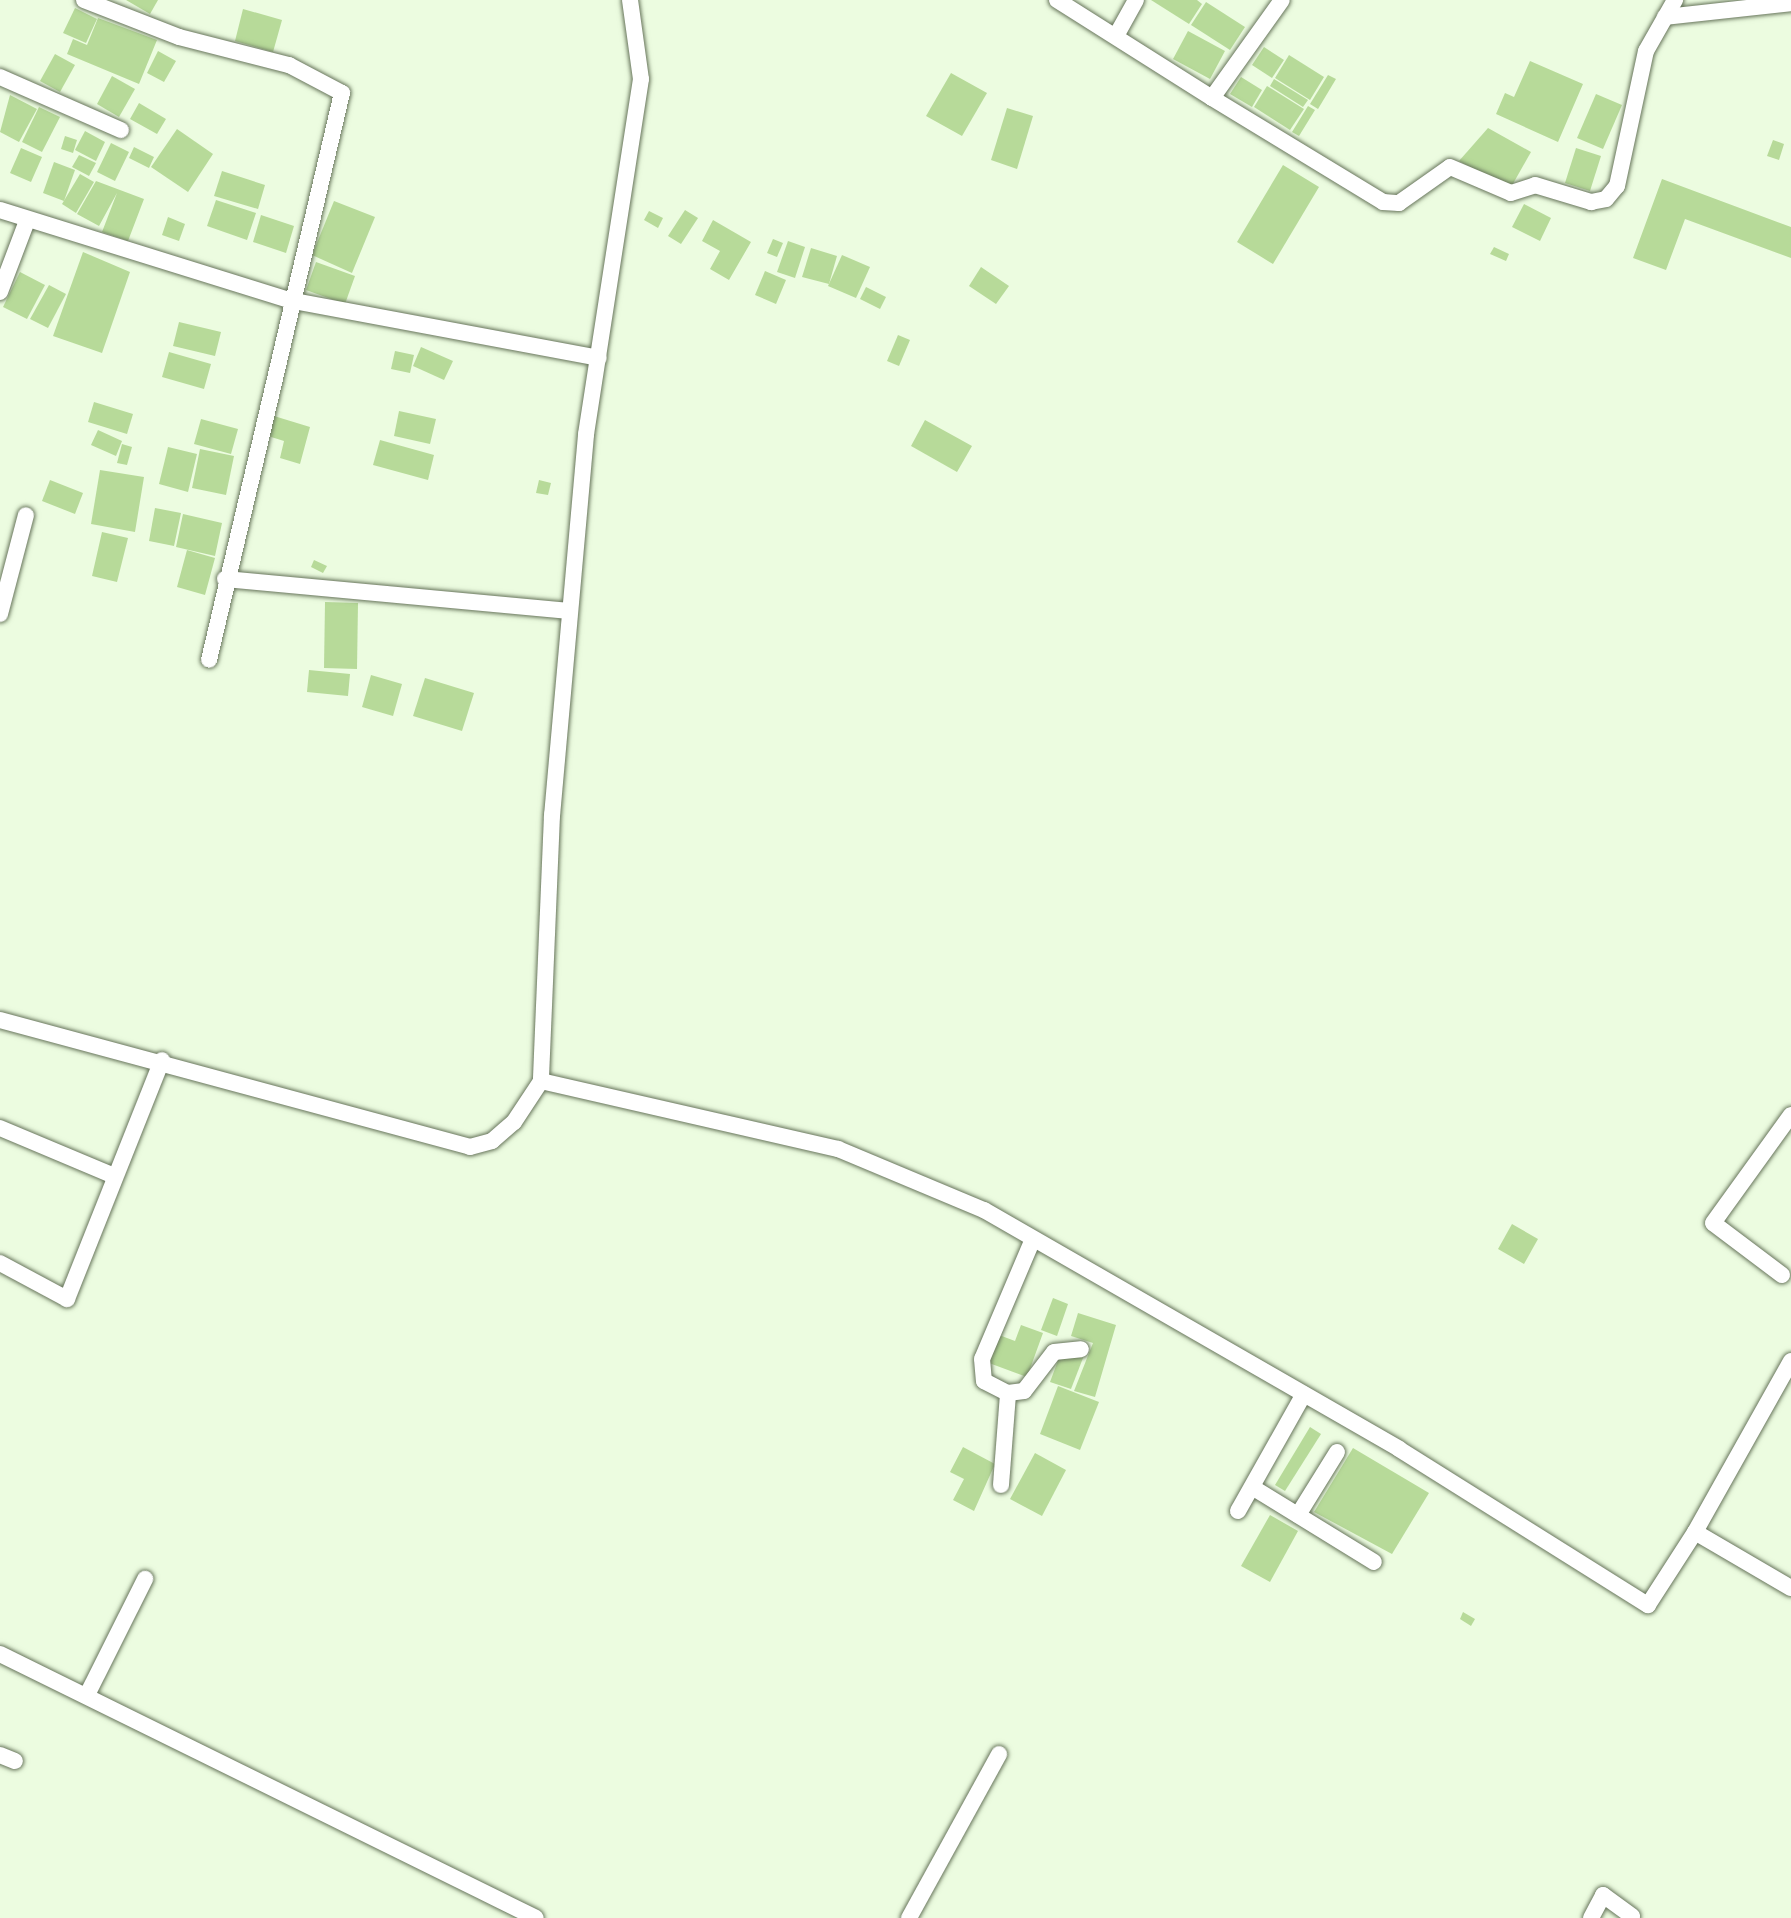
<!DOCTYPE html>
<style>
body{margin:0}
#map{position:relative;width:1791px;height:1918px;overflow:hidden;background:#ecfce0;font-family:"DejaVu Sans",sans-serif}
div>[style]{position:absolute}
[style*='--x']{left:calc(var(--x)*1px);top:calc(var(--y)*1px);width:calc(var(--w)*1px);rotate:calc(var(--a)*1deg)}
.building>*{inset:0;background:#b7da99}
.roads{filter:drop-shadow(0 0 2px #67755b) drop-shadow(0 0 2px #67755b)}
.minor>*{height:16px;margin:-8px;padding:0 8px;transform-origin:8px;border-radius:8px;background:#fff}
span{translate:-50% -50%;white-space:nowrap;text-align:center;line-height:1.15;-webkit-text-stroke:6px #fff;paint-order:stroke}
</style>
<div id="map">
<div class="building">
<i style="clip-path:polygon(126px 0,158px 0,150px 14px)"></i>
<i style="clip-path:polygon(1151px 0,1197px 0,1202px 4px,1189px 24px)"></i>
<i style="clip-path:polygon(1206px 2px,1245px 27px,1230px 50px,1191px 25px)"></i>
<i style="clip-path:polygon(75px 8px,97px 19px,86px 43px,63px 33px)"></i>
<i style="clip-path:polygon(243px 9px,282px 20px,273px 52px,235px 41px)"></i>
<i style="clip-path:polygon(98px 18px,157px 40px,139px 84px,67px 54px,73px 39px,87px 45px)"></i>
<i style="clip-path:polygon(1188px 31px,1225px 51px,1210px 79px,1173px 59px)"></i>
<i style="clip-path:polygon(1264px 47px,1284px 60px,1272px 78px,1252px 65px)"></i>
<i style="clip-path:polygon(158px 51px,176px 61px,164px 82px,147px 73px)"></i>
<i style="clip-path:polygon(55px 54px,75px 65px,60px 92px,40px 81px)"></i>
<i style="clip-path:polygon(1289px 55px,1324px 77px,1310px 100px,1275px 78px)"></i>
<i style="clip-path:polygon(1530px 61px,1583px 84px,1558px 142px,1496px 114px,1505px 93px,1514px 97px)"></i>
<i style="clip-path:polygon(951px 73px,987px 93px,962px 136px,926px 116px)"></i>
<i style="clip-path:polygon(1328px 75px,1336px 79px,1318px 109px,1310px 104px)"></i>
<i style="clip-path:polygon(112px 76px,135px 89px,119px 117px,97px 104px)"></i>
<i style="clip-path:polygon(1241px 77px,1262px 90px,1252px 107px,1230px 94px)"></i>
<i style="clip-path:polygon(1274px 79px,1308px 100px,1303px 107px,1270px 86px)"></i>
<i style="clip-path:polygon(1267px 86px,1304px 109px,1290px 130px,1254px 107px)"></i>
<i style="clip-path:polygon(1596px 94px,1622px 105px,1603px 149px,1577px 138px)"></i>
<i style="clip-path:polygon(10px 95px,37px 109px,19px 142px,0 132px)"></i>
<i style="clip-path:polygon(139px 103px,166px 119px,157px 134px,130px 119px)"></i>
<i style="clip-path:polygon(1308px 106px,1315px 110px,1299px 136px,1292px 132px)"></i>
<i style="clip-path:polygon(39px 107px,60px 117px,42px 152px,22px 142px)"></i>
<i style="clip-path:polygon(1007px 108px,1033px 116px,1017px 169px,991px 160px)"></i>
<i style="clip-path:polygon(1488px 128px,1531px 152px,1510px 189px,1459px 161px)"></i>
<i style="clip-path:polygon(177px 129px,213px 154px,188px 192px,151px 167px)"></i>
<i style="clip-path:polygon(85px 131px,105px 142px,96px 161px,75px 150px)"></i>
<i style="clip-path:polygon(65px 136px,77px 140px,73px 153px,61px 149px)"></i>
<i style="clip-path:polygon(1773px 140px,1784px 144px,1779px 160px,1767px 156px)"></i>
<i style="clip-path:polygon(111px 143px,129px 152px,115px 181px,97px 172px)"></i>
<i style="clip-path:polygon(134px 147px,154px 157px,149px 168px,129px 158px)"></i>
<i style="clip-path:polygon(21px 148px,42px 157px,31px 182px,10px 173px)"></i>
<i style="clip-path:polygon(1576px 148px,1601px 156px,1590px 191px,1565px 183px)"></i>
<i style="clip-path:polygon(79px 155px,96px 163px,89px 176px,72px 167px)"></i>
<i style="clip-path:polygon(54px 162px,75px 170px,64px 201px,43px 193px)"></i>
<i style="clip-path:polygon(1283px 165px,1319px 187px,1273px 264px,1237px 242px)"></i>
<i style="clip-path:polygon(222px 171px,265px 185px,258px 209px,214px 196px)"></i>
<i style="clip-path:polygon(80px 174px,94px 182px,76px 213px,62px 204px)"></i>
<i style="clip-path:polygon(1662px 179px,1791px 227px,1791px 258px,1685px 219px,1666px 270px,1633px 258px)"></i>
<i style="clip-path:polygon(96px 181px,144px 199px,128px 241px,102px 232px,117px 193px,99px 226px,77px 214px)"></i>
<i style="clip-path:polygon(216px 200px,256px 213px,247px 240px,207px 226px)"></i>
<i style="clip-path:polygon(334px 201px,375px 217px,352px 273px,312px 255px)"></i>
<i style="clip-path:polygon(1524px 204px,1551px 218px,1540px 241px,1512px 227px)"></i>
<i style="clip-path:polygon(685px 210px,698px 218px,681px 244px,668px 236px)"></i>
<i style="clip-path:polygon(649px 211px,663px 218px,658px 228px,644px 220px)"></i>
<i style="clip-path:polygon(261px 215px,294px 226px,286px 253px,253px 242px)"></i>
<i style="clip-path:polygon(168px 217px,185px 224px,179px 241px,162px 235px)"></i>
<i style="clip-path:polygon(713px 220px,751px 242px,729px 280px,710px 269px,720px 251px,702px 241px)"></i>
<i style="clip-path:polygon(773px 239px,783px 243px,777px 257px,767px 253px)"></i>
<i style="clip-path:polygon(788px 241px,805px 247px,795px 278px,777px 272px)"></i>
<i style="clip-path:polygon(1494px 247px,1509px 254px,1506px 261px,1490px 254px)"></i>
<i style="clip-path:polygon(811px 248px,837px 256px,829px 284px,802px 277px)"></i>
<i style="clip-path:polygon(83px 252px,130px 272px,102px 353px,53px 336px)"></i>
<i style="clip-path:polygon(842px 255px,870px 267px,856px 298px,828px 286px)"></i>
<i style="clip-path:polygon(316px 262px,355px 276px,345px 304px,306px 290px)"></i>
<i style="clip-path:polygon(981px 267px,1009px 286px,996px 304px,969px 286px)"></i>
<i style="clip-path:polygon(765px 271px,786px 280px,776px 304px,755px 295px)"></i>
<i style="clip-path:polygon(20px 272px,45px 285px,27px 319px,3px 307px)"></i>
<i style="clip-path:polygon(49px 285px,66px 294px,48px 328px,30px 319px)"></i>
<i style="clip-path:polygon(866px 287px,886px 297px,880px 309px,860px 299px)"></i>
<i style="clip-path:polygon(179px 322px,221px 332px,215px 356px,173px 346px)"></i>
<i style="clip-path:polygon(898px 335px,910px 340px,899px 366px,887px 361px)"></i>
<i style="clip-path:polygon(421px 347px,453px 361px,444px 380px,413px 366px)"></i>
<i style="clip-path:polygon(395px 351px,414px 355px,410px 373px,391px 369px)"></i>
<i style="clip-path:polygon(169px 352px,211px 364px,204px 389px,162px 377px)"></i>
<i style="clip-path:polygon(94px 402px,133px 414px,127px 434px,88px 422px)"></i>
<i style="clip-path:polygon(399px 411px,436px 419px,430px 444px,394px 436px)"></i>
<i style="clip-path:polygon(274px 416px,310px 427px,300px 464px,280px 458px,284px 441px,268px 436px)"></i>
<i style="clip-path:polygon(201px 419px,238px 429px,231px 454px,194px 444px)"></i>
<i style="clip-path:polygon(925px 420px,972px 446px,957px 472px,911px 446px)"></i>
<i style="clip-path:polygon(98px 430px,122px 441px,116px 456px,91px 445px)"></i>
<i style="clip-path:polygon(380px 440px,434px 455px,428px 480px,373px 465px)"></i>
<i style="clip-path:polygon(122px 444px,132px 447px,127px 465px,117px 463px)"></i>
<i style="clip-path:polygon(168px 447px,197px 454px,188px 492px,159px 484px)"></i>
<i style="clip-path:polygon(200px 449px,234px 456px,226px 495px,192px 488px)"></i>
<i style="clip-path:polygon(100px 470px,144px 477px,135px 532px,91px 524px)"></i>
<i style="clip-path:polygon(50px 480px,83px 493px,75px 514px,42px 501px)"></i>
<i style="clip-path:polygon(539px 480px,551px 483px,548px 495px,536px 493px)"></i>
<i style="clip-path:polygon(155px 508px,181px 513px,174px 546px,149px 541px)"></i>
<i style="clip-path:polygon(183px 514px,222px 523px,215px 556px,176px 547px)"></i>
<i style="clip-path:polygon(102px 532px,128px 538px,117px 582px,92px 576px)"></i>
<i style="clip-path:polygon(187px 550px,215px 558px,205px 595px,177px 587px)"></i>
<i style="clip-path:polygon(314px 560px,327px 566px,323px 573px,311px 567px)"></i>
<i style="clip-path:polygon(325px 602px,358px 603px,357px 669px,324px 668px)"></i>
<i style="clip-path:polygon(309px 670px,350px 674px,348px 696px,307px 692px)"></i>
<i style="clip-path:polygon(371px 675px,402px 684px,393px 716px,362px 707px)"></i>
<i style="clip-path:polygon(425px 678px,474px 693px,462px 731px,413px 716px)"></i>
<i style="clip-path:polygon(1512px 1224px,1538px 1239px,1524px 1264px,1498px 1249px)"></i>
<i style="clip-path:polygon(1053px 1298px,1068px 1304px,1057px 1336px,1041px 1330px)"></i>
<i style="clip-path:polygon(1078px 1313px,1116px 1325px,1095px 1397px,1074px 1391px,1093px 1343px,1071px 1336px)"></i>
<i style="clip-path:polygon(1021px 1325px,1043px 1333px,1027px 1377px,989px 1363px,999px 1335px,1015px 1341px)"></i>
<i style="clip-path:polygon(1062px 1350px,1083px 1358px,1071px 1389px,1050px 1382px)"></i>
<i style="clip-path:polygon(1058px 1386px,1099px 1402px,1080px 1450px,1040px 1434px)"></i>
<i style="clip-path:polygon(1310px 1427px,1321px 1434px,1285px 1491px,1275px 1485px)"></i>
<i style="clip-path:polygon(963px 1447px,995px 1464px,974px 1511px,953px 1500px,964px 1479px,950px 1472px)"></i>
<i style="clip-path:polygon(1353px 1448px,1429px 1493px,1392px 1554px,1314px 1512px)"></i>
<i style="clip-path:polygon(1035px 1453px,1066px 1470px,1042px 1516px,1010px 1499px)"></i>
<i style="clip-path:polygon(1270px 1515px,1298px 1531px,1270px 1582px,1241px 1566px)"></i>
<i style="clip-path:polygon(1463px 1612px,1475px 1619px,1471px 1626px,1460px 1619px)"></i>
</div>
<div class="roads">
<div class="minor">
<i style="--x:84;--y:0;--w:102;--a:21.3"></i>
<i style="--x:179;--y:37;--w:114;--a:14.3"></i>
<i style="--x:289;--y:65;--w:60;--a:27.8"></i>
<i style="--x:342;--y:93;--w:582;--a:103.2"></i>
<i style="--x:630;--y:0;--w:80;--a:82.1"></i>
<i style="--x:641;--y:79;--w:360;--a:98.8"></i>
<i style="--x:586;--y:435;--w:382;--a:95.1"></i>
<i style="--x:552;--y:815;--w:266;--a:92.4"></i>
<i style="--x:541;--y:1081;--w:305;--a:12.9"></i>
<i style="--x:838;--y:1149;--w:158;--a:22.7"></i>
<i style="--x:984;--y:1210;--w:479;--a:29.9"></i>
<i style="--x:1399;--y:1449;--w:294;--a:32.1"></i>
<i style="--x:1648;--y:1605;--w:87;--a:-57.2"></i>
<i style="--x:1057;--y:0;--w:183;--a:32.3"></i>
<i style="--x:1212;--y:98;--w:120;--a:-54.5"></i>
<i style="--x:1665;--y:17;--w:127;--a:-6.3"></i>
<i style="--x:1116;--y:36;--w:41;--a:-60.9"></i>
<i style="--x:0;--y:77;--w:132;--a:23.7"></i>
<i style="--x:1212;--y:98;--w:200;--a:31.3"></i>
<i style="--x:1383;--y:202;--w:16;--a:4"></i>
<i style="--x:1399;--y:203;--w:62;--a:-35.2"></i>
<i style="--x:1450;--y:167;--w:66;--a:23.1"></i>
<i style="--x:1511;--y:193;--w:25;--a:-18"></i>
<i style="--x:1535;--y:185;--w:59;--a:16.9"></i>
<i style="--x:1591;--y:202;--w:15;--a:-11"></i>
<i style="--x:1606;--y:199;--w:17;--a:-50"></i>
<i style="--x:1617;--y:186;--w:138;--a:-77.9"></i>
<i style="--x:1646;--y:51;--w:59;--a:-60.4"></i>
<i style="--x:0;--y:210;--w:303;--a:17.3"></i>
<i style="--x:289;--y:300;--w:315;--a:10.6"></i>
<i style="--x:0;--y:292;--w:76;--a:-69.2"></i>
<i style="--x:225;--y:579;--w:346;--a:5.3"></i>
<i style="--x:0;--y:614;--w:102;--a:-75.3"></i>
<i style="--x:0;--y:1020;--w:487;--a:15.1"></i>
<i style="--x:470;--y:1147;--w:23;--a:-15"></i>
<i style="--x:492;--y:1141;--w:29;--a:-41"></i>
<i style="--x:514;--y:1122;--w:49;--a:-56.6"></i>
<i style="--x:0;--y:1128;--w:121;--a:22.8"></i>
<i style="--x:1033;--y:1239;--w:130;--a:113"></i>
<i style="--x:982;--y:1359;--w:22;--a:85"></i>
<i style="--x:984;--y:1381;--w:27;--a:27"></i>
<i style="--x:1008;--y:1393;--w:16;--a:-7"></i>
<i style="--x:1024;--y:1391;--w:49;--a:-52.4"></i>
<i style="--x:1054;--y:1352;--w:27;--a:-6"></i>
<i style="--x:0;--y:1263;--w:76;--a:28.2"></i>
<i style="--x:67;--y:1299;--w:257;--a:-68.3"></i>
<i style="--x:1782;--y:1275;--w:86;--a:-143"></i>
<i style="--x:1713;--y:1223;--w:133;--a:-54.2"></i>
<i style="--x:1791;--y:1361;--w:196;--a:119.3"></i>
<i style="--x:1695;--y:1532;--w:111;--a:30.3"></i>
<i style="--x:1001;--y:1485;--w:92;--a:-85.6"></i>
<i style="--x:1252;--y:1487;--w:143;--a:31.6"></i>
<i style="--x:1238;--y:1511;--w:134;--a:-60.6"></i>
<i style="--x:1298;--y:1515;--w:74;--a:-58.2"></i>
<i style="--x:0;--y:1654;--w:597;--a:26.22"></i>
<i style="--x:87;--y:1695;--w:130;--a:-63.4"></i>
<i style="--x:0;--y:1755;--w:16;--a:22"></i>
<i style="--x:909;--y:1918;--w:187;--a:-61.2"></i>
<i style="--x:1591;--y:1918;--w:26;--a:-62"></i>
<i style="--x:1603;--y:1895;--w:36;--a:36"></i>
</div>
</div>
</div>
